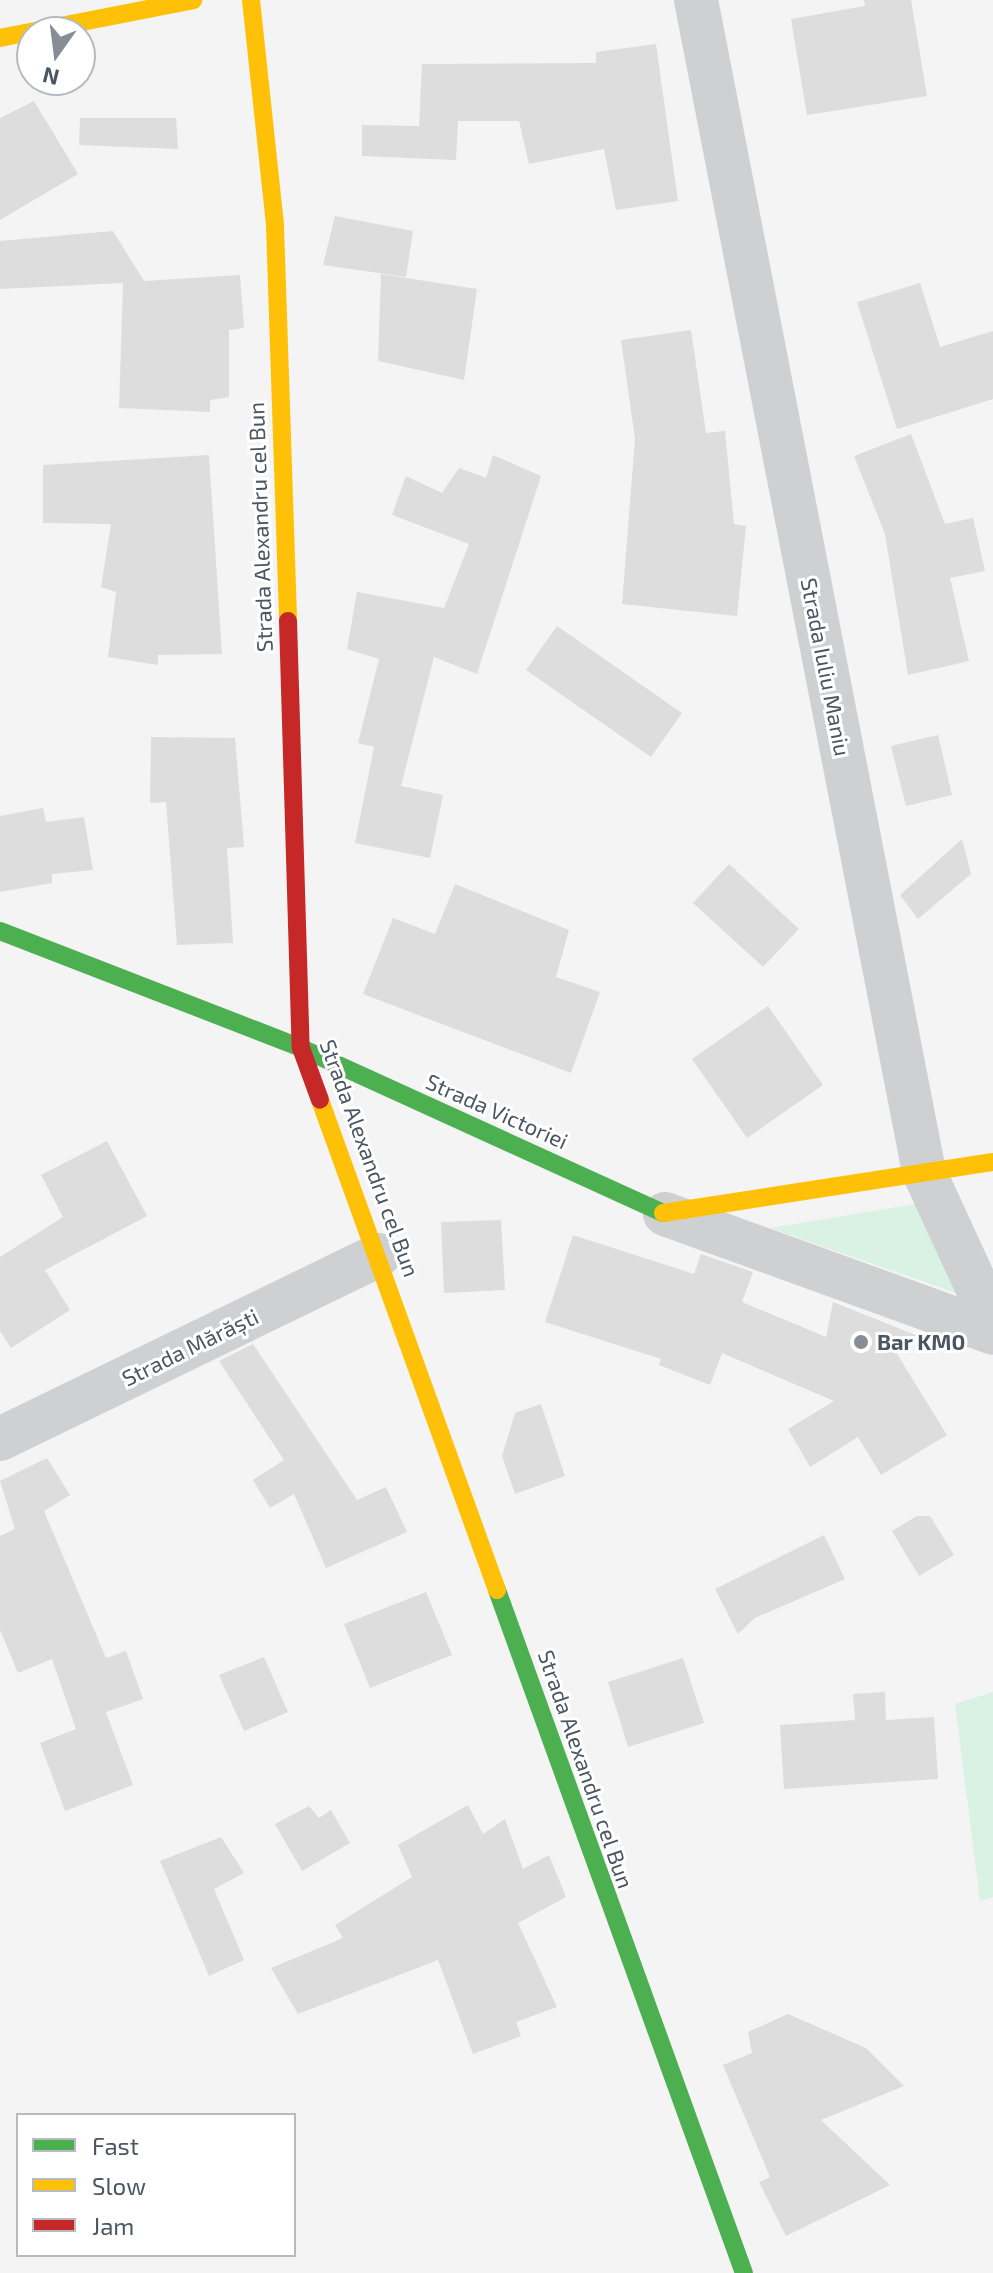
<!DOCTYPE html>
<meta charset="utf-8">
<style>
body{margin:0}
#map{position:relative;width:993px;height:2273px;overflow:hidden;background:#f4f4f4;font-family:"Exo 2",sans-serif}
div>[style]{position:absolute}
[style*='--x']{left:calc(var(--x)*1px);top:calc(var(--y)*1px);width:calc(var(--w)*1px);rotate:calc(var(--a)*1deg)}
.green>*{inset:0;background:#d9f2e3}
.building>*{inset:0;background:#ddddde}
.street>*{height:44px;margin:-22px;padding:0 22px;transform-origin:22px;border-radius:22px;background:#ced0d2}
.fast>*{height:18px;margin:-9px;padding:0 9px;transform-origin:9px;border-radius:9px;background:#4caf50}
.slow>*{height:18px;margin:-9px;padding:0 9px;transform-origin:9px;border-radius:9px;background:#ffc107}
.jam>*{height:18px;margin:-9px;padding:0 9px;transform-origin:9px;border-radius:9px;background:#c62828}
.dots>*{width:22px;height:22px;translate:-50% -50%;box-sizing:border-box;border:4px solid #fff;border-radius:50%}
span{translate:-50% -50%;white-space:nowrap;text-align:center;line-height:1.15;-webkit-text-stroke:6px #fff;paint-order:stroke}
.street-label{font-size:22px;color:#4a5661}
.poi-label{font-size:22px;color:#4a5661;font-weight:700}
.left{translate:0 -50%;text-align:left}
.legend{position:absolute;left:16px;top:2113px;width:280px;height:144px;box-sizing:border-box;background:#fff;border:2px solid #b7bbc0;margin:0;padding:10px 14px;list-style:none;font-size:24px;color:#4a5661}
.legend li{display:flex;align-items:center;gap:16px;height:40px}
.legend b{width:40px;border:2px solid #b7bbc0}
.north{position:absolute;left:16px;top:16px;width:80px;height:80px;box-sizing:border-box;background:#fff;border:2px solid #b7bbc0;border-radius:50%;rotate:194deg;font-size:22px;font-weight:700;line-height:32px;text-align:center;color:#4a5661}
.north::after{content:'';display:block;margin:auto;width:28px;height:36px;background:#868d94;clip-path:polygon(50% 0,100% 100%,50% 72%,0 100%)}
</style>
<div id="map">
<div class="green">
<i style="clip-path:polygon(915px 1204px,959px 1294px,770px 1228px)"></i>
<i style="clip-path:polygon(993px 1692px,993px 1897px,980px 1901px,955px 1704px)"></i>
</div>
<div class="building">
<i style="clip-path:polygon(864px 0,911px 0,927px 96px,807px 115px,791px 19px,865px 6px)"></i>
<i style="clip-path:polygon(656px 44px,678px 201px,616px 210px,604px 149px,529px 164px,519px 121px,458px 121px,456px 160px,362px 156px,362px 125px,419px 126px,422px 64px,596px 63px,596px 52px)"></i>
<i style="clip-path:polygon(34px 101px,78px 174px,0 220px,0 118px)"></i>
<i style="clip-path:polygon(80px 118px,176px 118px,178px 149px,79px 145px)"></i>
<i style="clip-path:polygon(335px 216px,413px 231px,406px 277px,323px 265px)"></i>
<i style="clip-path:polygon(113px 231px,144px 281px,240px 275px,244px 328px,229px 330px,229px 397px,210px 400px,210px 412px,119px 408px,123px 283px,0 289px,0 241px)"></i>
<i style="clip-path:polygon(381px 274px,477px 289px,464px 380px,378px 361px)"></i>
<i style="clip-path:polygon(920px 283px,940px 347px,993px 331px,993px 399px,897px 429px,857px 302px)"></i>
<i style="clip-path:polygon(691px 330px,706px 433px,725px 431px,734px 524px,746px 526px,737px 616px,622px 604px,635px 439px,621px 340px)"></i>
<i style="clip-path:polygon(911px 434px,945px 524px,973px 518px,985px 571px,950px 578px,969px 661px,908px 675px,885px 534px,854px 456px)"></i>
<i style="clip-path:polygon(209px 455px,222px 654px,158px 655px,158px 665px,108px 657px,116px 592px,101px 587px,111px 524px,43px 523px,43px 465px)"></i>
<i style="clip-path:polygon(493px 455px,541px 476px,477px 674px,434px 657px,401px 786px,443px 795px,430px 858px,355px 843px,374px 747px,358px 743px,379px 659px,347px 649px,357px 592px,444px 608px,469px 544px,392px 515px,406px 476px,442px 493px,459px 468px,486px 478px)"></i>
<i style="clip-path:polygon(557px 626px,682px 713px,651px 757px,526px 670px)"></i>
<i style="clip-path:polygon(938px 735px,952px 795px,906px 806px,891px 746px)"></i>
<i style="clip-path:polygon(151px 737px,235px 738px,244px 847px,227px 848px,233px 943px,177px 945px,166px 802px,150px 803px)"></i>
<i style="clip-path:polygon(43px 808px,46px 822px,84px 817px,93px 870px,52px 874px,52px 883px,0 892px,0 816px)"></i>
<i style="clip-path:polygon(962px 839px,971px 874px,918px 919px,900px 895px)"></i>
<i style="clip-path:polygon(729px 864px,799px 929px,763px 967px,693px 903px)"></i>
<i style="clip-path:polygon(455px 884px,569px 930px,556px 977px,600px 992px,571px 1073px,363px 994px,393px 918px,435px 934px)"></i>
<i style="clip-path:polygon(768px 1006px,823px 1085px,747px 1138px,692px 1059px)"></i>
<i style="clip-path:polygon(107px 1141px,147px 1216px,45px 1270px,70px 1310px,11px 1348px,0 1331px,0 1257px,63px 1217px,41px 1175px)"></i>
<i style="clip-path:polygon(501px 1220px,505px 1290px,444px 1293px,441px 1222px)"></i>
<i style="clip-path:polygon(573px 1235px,694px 1274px,701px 1254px,753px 1272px,742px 1302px,826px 1337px,833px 1302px,918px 1336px,894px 1349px,947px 1435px,881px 1475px,858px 1437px,810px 1467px,788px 1429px,834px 1401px,722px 1353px,710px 1385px,659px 1365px,661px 1359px,545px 1322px)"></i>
<i style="clip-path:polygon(253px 1344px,357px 1500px,386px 1487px,407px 1532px,326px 1568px,294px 1494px,270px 1508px,253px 1480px,284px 1460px,219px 1361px)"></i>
<i style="clip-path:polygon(541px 1404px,565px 1476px,515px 1494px,502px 1456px,515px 1413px)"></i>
<i style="clip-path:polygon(47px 1458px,70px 1495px,44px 1511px,106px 1658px,126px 1651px,143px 1699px,106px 1712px,133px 1785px,65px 1811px,40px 1743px,76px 1729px,52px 1659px,18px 1673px,0 1630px,0 1536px,15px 1529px,0 1481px)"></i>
<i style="clip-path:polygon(917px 1516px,930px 1516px,954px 1555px,919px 1576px,892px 1531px)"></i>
<i style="clip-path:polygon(824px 1535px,845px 1579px,755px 1618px,738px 1634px,715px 1589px)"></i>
<i style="clip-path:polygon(426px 1592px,452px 1655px,370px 1688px,344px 1624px)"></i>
<i style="clip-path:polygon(264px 1657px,288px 1712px,244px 1731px,219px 1675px)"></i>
<i style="clip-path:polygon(683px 1658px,704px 1723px,628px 1747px,608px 1682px)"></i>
<i style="clip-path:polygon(885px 1692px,886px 1720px,934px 1717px,938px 1779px,784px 1789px,780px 1725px,855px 1720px,853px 1694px)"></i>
<i style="clip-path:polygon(468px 1805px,483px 1834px,505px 1819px,523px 1869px,549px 1855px,566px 1897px,518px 1923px,557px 2007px,516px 2022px,521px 2036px,473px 2054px,438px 1960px,298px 2014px,271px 1968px,343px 1938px,335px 1925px,412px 1877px,398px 1845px)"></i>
<i style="clip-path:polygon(309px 1806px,319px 1818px,331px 1810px,350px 1843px,302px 1871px,275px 1824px)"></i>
<i style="clip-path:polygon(221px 1837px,244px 1873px,214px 1889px,244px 1960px,209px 1976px,160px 1861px)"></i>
<i style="clip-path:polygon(788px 2014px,866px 2048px,904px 2086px,821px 2120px,890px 2185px,786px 2236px,759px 2182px,770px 2177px,723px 2065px,752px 2053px,748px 2032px)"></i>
</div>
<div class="street">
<i style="--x:696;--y:0;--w:1194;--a:78.99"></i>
<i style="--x:924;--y:1172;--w:165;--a:65.3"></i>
<i style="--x:665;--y:1214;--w:349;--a:19.9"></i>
<i style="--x:0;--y:1439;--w:421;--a:-25.9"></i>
</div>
<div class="fast">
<i style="--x:0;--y:931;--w:323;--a:21.2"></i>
<i style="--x:301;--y:1048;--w:398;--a:24.5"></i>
<i style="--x:497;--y:1590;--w:726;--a:70.12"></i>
</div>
<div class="slow">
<i style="--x:251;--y:0;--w:227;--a:83.9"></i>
<i style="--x:275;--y:226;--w:395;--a:88.1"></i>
<i style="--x:0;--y:38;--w:197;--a:-11.1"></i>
<i style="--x:320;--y:1100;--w:521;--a:70.14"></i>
<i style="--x:663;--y:1213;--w:334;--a:-8.8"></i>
</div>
<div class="jam">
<i style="--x:288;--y:621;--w:427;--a:88.3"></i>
<i style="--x:301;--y:1048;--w:55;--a:69.9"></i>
</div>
<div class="dots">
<i style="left:861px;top:1342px;background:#868d94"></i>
</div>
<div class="street-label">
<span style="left:260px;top:527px;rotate:-92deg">Strada Alexandru cel Bun</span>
<span style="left:826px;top:667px;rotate:79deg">Strada Iuliu Maniu</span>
<span style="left:497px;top:1111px;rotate:24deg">Strada Victoriei</span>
<span style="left:370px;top:1158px;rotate:70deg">Strada Alexandru cel Bun</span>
<span style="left:190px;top:1347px;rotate:-26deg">Strada Mărăști</span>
<span style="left:586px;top:1769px;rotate:71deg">Strada Alexandru cel Bun</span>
</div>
<div class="poi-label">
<span class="left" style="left:877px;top:1342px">Bar KM0</span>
</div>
<ul class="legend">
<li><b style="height:10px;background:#4caf50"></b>Fast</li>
<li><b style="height:10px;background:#ffc107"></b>Slow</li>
<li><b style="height:10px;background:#c62828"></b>Jam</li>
</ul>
<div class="north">N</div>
</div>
